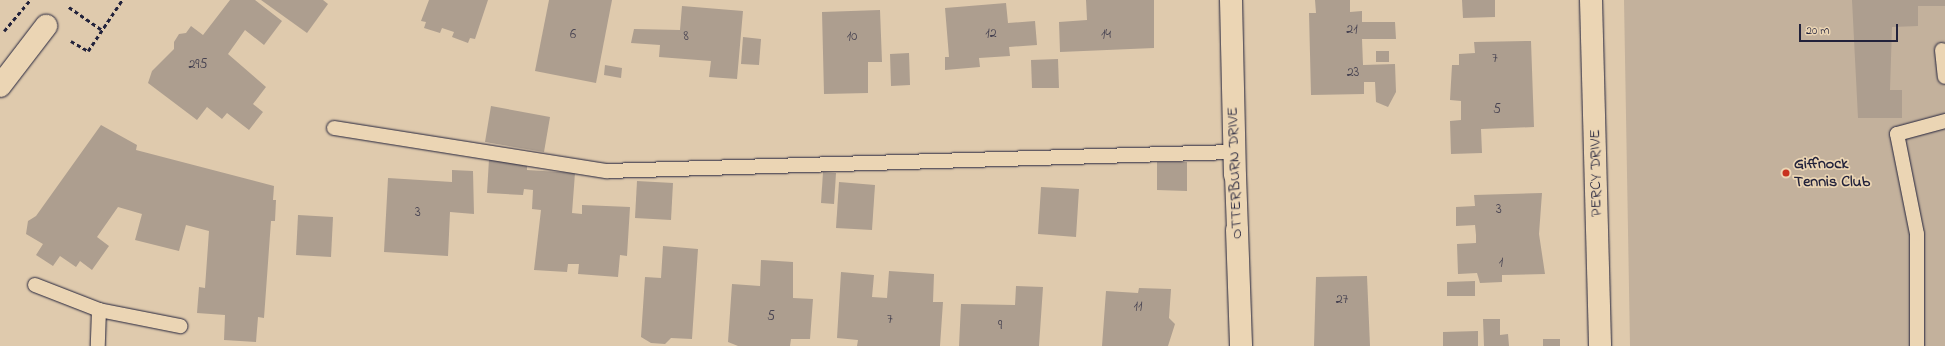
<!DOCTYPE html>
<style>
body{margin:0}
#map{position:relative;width:1945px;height:346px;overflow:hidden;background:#dfcaad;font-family:"Indie Flower",sans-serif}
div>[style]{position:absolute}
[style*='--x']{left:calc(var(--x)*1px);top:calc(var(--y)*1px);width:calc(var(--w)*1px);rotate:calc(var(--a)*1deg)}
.green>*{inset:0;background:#c3b19c}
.building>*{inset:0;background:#ad9e8f}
.path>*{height:2.5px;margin-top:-1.25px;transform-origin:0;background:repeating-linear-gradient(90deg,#22223b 0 4px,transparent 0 7px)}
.roads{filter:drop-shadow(0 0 1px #22223b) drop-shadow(0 0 1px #22223b)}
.service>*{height:14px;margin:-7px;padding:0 7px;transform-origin:7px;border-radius:7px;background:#ebd5b4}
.pedestrian>*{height:21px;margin:-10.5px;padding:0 10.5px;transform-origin:10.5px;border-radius:10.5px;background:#ebd5b4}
.minor>*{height:22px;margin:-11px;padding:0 11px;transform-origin:11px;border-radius:11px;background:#ebd5b4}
.dots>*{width:11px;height:11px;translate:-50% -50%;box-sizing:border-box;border:2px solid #ebd5b4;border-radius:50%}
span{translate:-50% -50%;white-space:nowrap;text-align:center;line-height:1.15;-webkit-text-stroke:3.5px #ebd5b4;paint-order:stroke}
.number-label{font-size:14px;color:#454150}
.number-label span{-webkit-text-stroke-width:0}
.poi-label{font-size:16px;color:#22223b;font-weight:700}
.left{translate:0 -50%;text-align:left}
.street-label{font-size:16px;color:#22223b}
.scale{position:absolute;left:1799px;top:24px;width:99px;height:18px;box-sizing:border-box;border:2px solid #22223b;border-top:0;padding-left:5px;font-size:12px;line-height:14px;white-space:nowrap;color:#22223b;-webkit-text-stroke:3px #ebd5b4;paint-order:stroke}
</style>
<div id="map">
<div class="green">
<i style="clip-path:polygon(1624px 0,1945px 0,1945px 346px,1630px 346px)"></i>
</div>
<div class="building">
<i style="clip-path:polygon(230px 0,255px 0,282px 21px,264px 45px,245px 30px,228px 54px,266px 87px,253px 104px,263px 112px,249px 130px,227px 113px,222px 119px,207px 107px,197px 120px,148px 83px,152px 71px,174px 49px,174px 42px,179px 34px,186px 33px,191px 26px,203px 35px)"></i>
<i style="clip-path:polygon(261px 0,323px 0,328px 4px,307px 33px)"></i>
<i style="clip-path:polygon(429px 0,488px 0,475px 39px,470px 38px,468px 43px,452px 37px,454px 32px,442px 28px,440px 33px,424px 28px,426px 22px,421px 21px)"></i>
<i style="clip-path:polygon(549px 0,612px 0,596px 83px,535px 71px)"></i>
<i style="clip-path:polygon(1086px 0,1154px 0,1154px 48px,1060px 52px,1059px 22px,1087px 20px)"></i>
<i style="clip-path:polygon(1315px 0,1350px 0,1350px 12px,1362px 11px,1362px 22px,1395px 22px,1396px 39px,1362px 39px,1363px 65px,1395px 64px,1396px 92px,1388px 107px,1376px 102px,1375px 82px,1364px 82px,1364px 94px,1311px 95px,1309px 13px,1316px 13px)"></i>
<i style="clip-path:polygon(1462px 0,1495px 0,1495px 17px,1463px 18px)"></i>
<i style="clip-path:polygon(1852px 0,1945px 0,1945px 6px,1918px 6px,1918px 26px,1892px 27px,1890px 90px,1902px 90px,1902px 118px,1858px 118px)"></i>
<i style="clip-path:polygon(1006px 3px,1008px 23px,1035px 21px,1037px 45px,1009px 47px,1010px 56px,979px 58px,980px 67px,945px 70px,945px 57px,949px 57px,945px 8px)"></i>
<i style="clip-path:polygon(682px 6px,743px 11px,737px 79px,709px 77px,711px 61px,659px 57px,660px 45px,631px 43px,634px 29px,680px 30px)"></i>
<i style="clip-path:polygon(880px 10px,882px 62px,868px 62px,868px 93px,824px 94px,822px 12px)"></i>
<i style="clip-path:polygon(743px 37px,761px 39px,759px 65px,741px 64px)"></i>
<i style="clip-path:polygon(1531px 41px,1534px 127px,1481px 129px,1482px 153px,1451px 154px,1450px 121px,1461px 120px,1461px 101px,1450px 100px,1452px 65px,1459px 65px,1459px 54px,1475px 53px,1474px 42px)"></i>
<i style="clip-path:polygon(1376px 51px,1389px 51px,1389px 62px,1376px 62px)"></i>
<i style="clip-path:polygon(909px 53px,910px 85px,891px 86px,890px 54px)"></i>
<i style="clip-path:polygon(1058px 59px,1059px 88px,1032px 88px,1031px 60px)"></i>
<i style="clip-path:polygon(605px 65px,622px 68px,621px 78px,604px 75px)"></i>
<i style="clip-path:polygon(491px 106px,550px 117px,544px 152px,485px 142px)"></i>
<i style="clip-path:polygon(101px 125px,137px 145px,136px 150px,274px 186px,273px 200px,276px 200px,275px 221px,271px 221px,264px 318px,258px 317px,256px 342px,224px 340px,225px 315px,197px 313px,199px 287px,205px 288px,209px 231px,186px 225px,179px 251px,135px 240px,142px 214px,118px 207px,97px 237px,109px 246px,92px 270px,80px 261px,76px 267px,60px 256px,53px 266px,36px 255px,43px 244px,26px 234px,28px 221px,36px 216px)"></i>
<i style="clip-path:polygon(489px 159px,527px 166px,527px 170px,575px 173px,572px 213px,582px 214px,582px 205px,630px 207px,627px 256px,620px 255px,618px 277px,578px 274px,579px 264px,568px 264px,567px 272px,534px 270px,541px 210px,532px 209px,533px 190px,524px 189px,523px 195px,487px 193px)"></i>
<i style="clip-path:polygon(1157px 162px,1187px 162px,1187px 191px,1157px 190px)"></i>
<i style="clip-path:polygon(452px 170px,473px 171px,474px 214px,450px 212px,448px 256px,384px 252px,388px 178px,452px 182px)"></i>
<i style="clip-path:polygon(823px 172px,836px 173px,834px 204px,821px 203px)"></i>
<i style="clip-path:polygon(637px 181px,673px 183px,671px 220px,635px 218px)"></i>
<i style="clip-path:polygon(839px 182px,875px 185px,872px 230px,836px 228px)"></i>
<i style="clip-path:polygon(1041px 187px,1079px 189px,1076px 237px,1038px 234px)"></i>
<i style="clip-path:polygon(1542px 193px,1539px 234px,1545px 274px,1502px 275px,1502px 282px,1480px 283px,1477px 273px,1458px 274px,1457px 244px,1476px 243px,1476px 235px,1475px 225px,1456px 226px,1456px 207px,1475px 206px,1474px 195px)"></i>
<i style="clip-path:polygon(298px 215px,333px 217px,331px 257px,296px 255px)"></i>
<i style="clip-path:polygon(663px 246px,698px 249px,692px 339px,671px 338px,665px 344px,651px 343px,641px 337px,645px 277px,661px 278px)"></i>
<i style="clip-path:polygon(761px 260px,793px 262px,793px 298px,813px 299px,810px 339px,791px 339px,790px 346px,738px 346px,728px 342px,732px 284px,760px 286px)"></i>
<i style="clip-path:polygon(889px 271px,934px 274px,933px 302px,943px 302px,940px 346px,857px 346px,858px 340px,837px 338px,841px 272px,874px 275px,872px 297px,887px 298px)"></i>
<i style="clip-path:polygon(1367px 276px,1370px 346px,1314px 346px,1316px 277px)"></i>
<i style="clip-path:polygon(1475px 281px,1475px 296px,1447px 296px,1447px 282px)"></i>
<i style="clip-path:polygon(1016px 286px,1043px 287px,1039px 346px,959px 346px,961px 304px,1015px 305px)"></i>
<i style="clip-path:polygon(1139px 288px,1171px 289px,1169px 318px,1175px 324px,1168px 346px,1102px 346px,1106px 291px,1138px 293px)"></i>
<i style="clip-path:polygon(1483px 319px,1500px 319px,1500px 335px,1508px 334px,1509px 346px,1484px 346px)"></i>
<i style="clip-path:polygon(1478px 331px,1478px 346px,1443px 346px,1443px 332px)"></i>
<i style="clip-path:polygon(1543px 339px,1560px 339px,1560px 346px,1543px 346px)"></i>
</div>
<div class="path">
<i style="--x:69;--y:7;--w:40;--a:34.9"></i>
<i style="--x:4;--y:31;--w:40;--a:-50"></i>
<i style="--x:71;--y:41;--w:20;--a:30"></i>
<i style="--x:88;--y:51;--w:61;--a:-56.3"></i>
</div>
<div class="roads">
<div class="service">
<i style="--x:1942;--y:50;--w:27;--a:84"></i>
<i style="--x:334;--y:128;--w:276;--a:9"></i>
<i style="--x:607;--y:171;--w:627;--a:-1.74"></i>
<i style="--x:35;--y:285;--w:69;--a:21.3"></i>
<i style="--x:99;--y:310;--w:36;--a:92"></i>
<i style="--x:99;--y:310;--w:83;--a:11.2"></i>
<i style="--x:1917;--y:346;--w:112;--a:-90"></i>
<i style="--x:1917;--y:234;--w:102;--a:-101.3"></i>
<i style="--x:1897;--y:134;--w:50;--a:-15.2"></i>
</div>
<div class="pedestrian">
<i style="--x:1235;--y:175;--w:55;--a:87.9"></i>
</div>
<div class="minor">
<i style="--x:1231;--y:0;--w:175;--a:88.7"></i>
<i style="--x:1591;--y:0;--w:346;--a:88.5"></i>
<i style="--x:0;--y:86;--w:76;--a:-52.5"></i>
<i style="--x:1237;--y:230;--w:116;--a:88"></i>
</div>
</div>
<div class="dots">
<i style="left:1786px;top:173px;background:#c8321e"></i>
</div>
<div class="number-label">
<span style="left:1352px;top:30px">21</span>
<span style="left:991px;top:34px">12</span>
<span style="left:573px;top:35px">6</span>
<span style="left:1106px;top:35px">14</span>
<span style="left:686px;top:37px">8</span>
<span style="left:852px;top:37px">10</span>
<span style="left:1495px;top:59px">7</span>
<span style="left:198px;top:65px">295</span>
<span style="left:1353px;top:73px">23</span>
<span style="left:1497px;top:110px">5</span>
<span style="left:1499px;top:210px">3</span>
<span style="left:418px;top:213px">3</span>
<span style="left:1501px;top:263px">1</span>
<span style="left:1342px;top:300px">27</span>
<span style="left:1138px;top:307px">11</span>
<span style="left:771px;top:317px">5</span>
<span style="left:890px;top:320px">7</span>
<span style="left:1000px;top:326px">9</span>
</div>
<div class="poi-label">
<span class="left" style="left:1794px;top:173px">Giffnock<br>Tennis Club</span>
</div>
<div class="street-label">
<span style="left:1235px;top:173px;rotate:-92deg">OTTERBURN DRIVE</span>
<span style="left:1596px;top:173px;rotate:-91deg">PERCY DRIVE</span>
</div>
<div class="scale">20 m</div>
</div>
